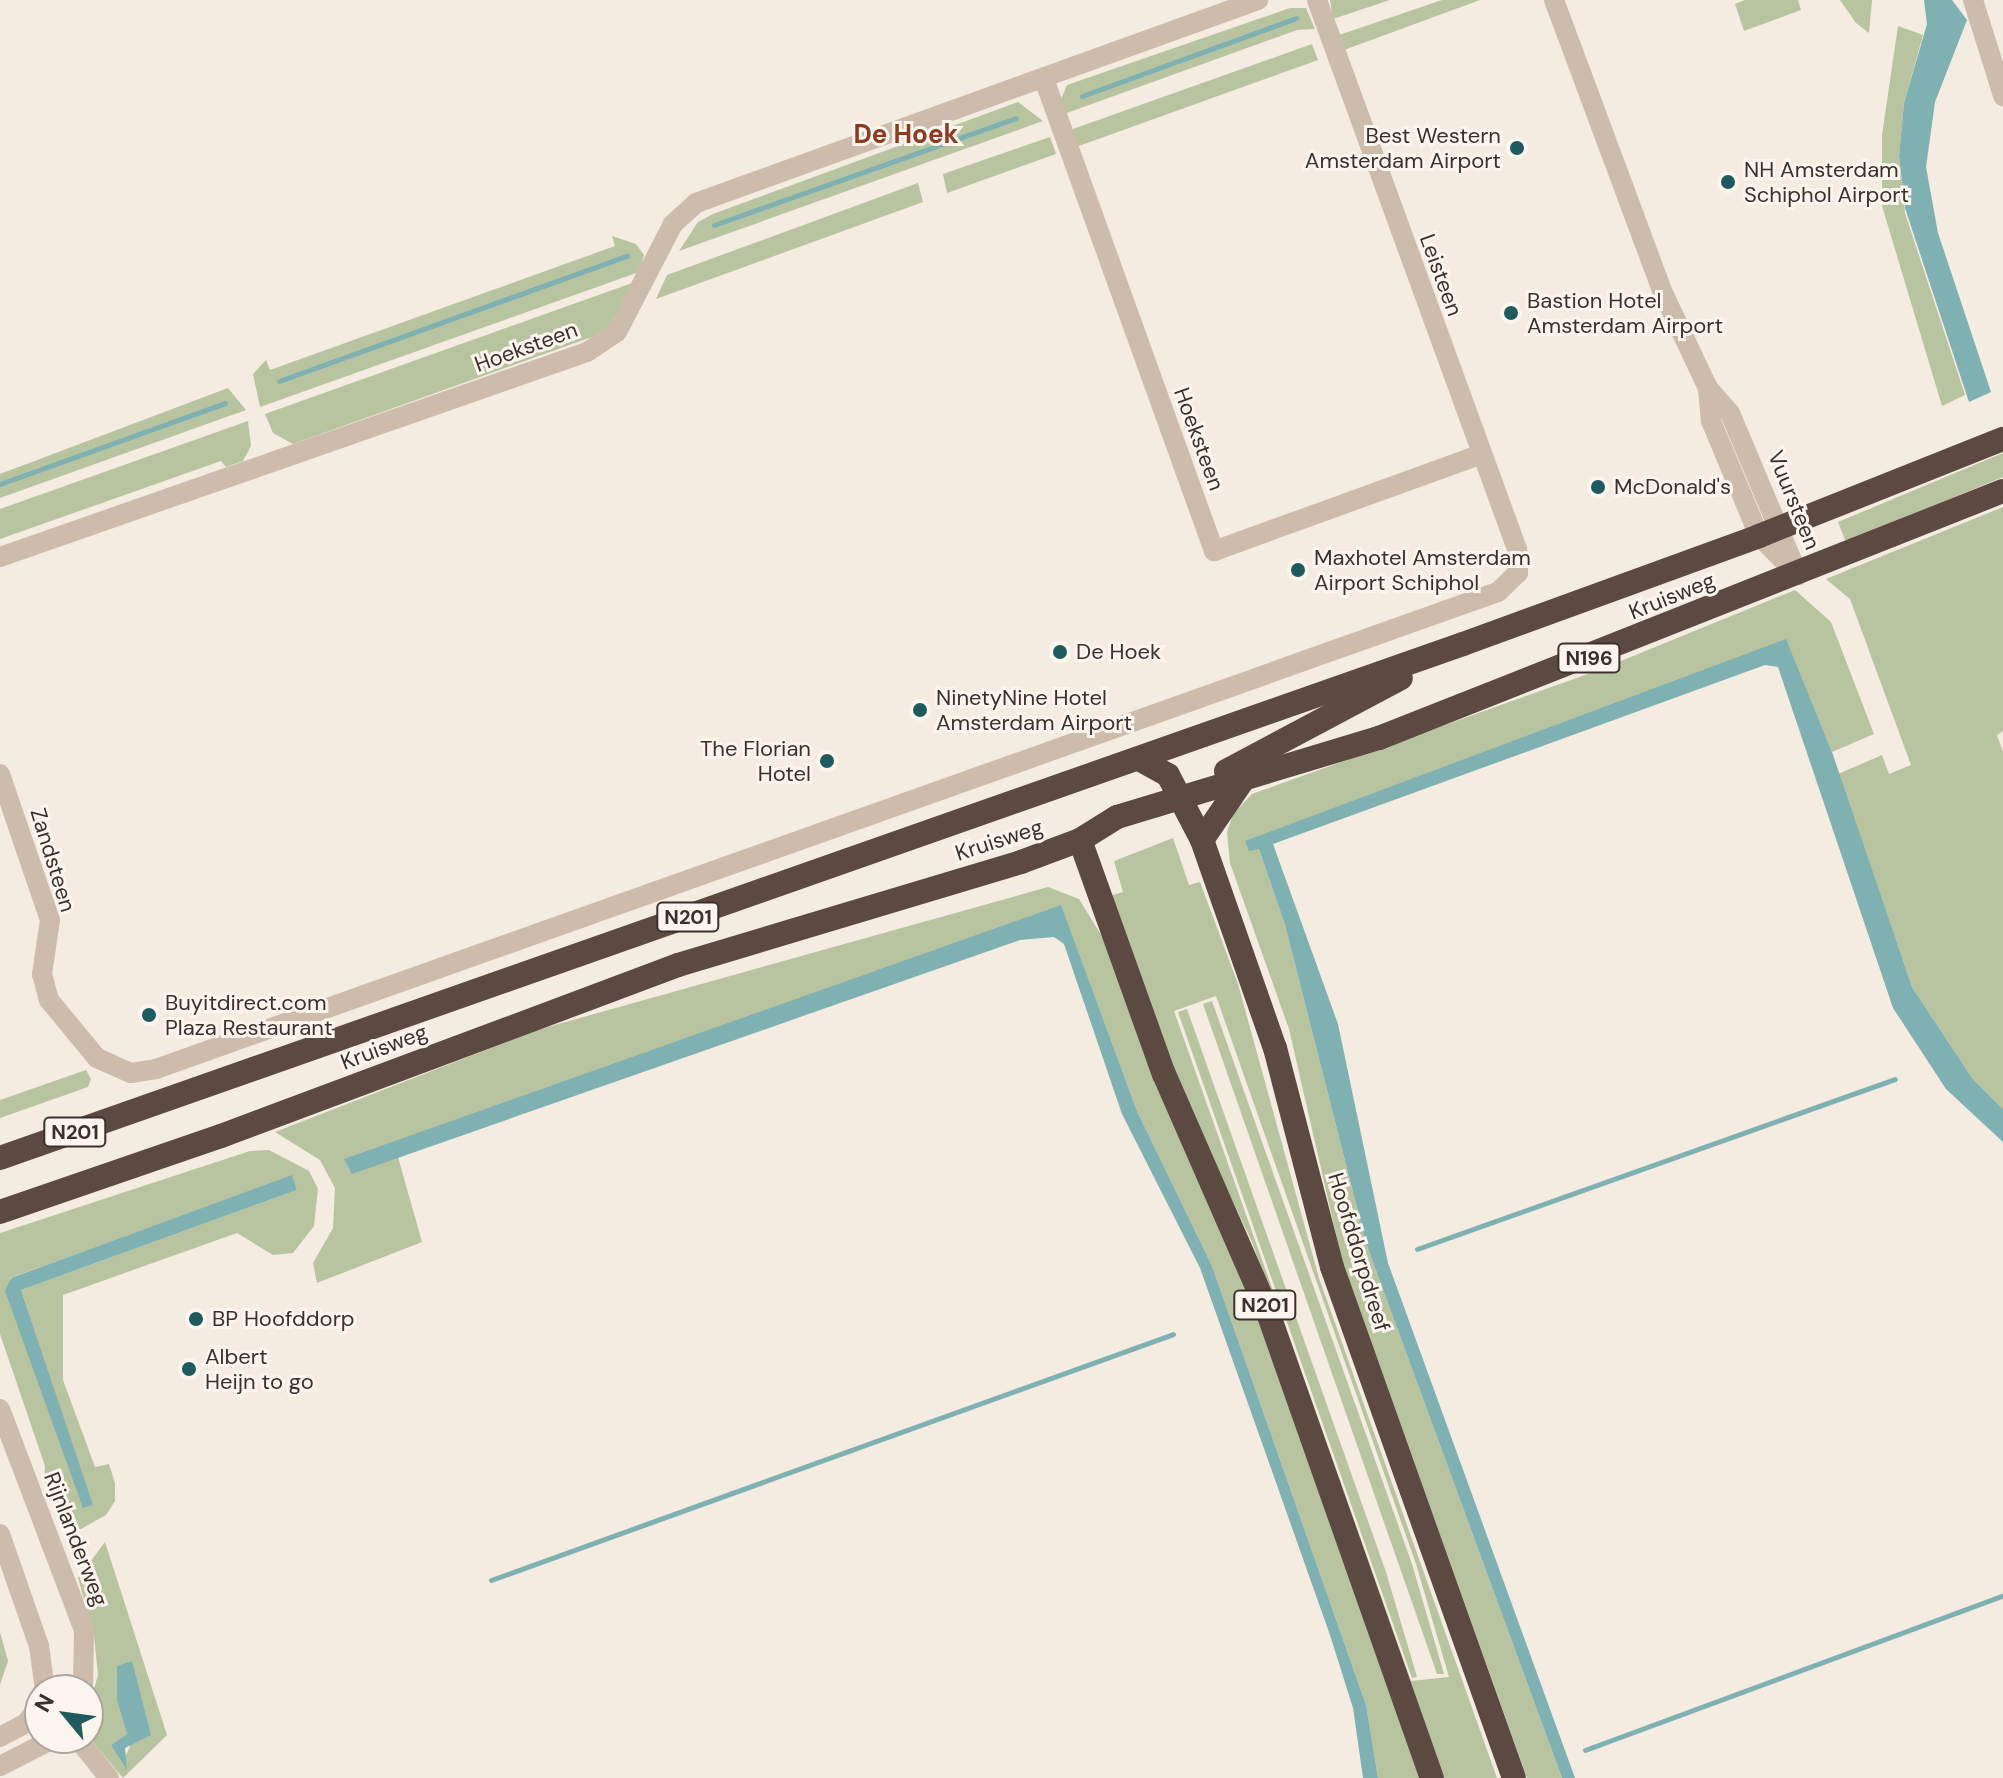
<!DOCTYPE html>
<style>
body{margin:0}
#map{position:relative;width:2003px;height:1778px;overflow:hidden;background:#f4ebe1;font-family:"DM Sans",sans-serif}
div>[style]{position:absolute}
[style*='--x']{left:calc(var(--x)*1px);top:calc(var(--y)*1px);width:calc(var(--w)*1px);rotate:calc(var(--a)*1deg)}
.green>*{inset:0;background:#b8c4a0}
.water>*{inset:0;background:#7fb0b2}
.stream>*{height:5px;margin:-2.5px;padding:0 2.5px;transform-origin:2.5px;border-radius:2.5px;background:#7fb0b2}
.minor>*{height:20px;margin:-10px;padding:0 10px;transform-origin:10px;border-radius:10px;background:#cdbbac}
.highway>*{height:24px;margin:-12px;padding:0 12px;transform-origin:12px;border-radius:12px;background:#5c4a42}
.dots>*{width:22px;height:22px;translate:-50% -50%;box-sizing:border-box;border:4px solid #fbf5ee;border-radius:50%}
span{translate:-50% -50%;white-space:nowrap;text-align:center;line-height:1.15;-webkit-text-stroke:6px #fbf5ee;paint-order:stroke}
.shield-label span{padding:2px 6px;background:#fbf5ee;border:2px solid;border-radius:6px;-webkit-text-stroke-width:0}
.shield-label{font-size:20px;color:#3b302b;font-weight:700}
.poi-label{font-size:22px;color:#3b302b}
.right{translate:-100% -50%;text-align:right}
.left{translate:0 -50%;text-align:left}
.street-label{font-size:22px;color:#3b302b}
.quarter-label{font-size:26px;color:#8c3b22;font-weight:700}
.north{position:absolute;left:24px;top:1674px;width:80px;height:80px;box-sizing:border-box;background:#fbf5ee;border:2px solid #aea6a0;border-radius:50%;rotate:299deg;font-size:22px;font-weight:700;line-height:32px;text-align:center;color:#3b302b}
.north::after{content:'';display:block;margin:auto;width:28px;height:36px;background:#1f5a5e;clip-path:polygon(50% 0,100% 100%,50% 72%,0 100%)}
</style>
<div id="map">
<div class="green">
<i style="clip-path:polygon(1330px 0,1390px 0,1333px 19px)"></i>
<i style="clip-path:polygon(1442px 0,1480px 0,1344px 50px,1339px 35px)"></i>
<i style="clip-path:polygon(1745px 0,1798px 0,1801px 10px,1744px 31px,1735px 4px)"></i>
<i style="clip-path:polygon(1840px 0,1872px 0,1869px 33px,1856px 23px)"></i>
<i style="clip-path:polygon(1290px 8px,1306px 8px,1315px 29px,1297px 30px,1064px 114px,1061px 99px,1067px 85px)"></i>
<i style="clip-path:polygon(1898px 26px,1923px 35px,1904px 103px,1899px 156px,1905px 213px,1965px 395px,1942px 406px,1882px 206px,1882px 135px)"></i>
<i style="clip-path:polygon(1312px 44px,1318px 60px,1076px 147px,1070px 130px)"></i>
<i style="clip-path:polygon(1018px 102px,1043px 121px,679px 251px,698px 222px,713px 214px)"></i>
<i style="clip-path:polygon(1050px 137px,1056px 154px,947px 193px,943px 174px)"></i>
<i style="clip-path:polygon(918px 183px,923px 202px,656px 299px,667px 275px)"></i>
<i style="clip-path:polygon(612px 236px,636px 244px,644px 255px,639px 272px,260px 407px,253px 374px,266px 360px,270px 370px,615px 246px)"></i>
<i style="clip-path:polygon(635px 282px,605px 332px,589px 338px,293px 444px,273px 433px,265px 414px)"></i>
<i style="clip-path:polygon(228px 388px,246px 410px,0 498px,0 474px)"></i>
<i style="clip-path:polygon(248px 421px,251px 446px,243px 461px,226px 467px,221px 461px,0 539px,0 509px)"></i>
<i style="clip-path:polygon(2003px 453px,2003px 477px,1846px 542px,1838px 522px)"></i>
<i style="clip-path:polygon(2003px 507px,2003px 731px,1997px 735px,2003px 752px,2003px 1109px,1972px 1078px,1912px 987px,1838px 774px,1882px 755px,1889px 774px,1911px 765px,1850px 599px,1826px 579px)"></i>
<i style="clip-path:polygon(1795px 590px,1831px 622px,1874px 734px,1832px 752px,1786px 640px,1259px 849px,1285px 925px,1366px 1243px,1562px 1778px,1527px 1778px,1342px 1260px,1289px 1029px,1230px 863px,1227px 832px,1233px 814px,1252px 794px,1599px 670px)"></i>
<i style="clip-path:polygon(evenodd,1173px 838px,1189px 885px,1200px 882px,1238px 984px,1319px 1278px,1497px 1778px,1443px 1778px,1252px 1242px,1175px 1080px,1109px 896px,1123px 892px,1114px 861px,1173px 838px,1216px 996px,1416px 1564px,1449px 1677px,1411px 1681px,1174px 1011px,1216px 996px)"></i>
<i style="clip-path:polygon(1048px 887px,1079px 899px,1109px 948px,1233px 1246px,1421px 1778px,1378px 1778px,1366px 1705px,1212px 1266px,1137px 1111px,1061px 906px,352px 1174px,398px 1157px,422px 1242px,317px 1283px,313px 1263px,333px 1228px,335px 1188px,320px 1160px,275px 1132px,537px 1030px)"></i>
<i style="clip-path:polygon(1212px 1001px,1412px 1564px,1444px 1674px,1437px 1674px,1203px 1004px)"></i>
<i style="clip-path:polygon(1187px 1009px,1386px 1572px,1417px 1677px,1412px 1678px,1178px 1012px)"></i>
<i style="clip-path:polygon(86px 1070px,91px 1079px,88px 1087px,0 1118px,0 1100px)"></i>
<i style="clip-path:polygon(evenodd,269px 1150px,309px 1171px,318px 1189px,314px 1226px,293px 1253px,273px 1255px,237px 1233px,63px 1295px,63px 1380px,95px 1467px,109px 1464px,115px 1483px,115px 1501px,106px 1515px,81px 1529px,68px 1527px,57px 1518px,44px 1483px,45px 1466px,0 1334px,0 1233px,250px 1151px,269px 1150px,292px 1176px,297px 1190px,21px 1290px,92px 1504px,10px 1278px,292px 1176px)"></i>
<i style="clip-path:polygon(evenodd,105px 1542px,167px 1735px,123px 1778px,88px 1736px,88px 1709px,98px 1675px,94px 1635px,78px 1578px,105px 1542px,117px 1701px,133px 1740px,125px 1757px,111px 1745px,127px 1734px,117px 1701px)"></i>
<i style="clip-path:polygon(0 1632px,8px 1661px,0 1685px)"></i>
</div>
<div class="water">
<i style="clip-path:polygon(1924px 0,1952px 0,1967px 20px,1935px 102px,1926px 167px,1938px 233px,1991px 392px,1969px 402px,1905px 208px,1899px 156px,1904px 103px,1927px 24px)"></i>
<i style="clip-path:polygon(1786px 639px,1832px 752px,1912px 987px,1972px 1078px,2003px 1109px,2003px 1142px,1946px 1089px,1893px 1008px,1778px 667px,1765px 665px,1273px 844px,1338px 1024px,1388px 1263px,1575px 1778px,1562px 1778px,1366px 1243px,1285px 925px,1259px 849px,1249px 851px,1245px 841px)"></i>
<i style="clip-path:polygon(1061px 905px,1137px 1111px,1212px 1266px,1366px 1705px,1378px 1778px,1363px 1778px,1353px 1708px,1330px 1635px,1200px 1268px,1122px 1114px,1064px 944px,1054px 937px,1020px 940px,352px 1174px,344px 1159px)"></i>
<i style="clip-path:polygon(292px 1175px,297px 1190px,21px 1290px,93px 1505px,83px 1508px,5px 1291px,11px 1278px)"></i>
<i style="clip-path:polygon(132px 1661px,151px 1735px,125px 1748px,127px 1770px,111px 1745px,127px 1734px,117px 1701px,117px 1666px)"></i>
</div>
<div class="stream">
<i style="--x:1082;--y:96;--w:228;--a:-20"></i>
<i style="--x:714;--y:225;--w:320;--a:-19.5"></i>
<i style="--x:279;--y:381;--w:370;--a:-19.8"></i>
<i style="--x:0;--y:484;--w:239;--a:-19.8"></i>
<i style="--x:1417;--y:1249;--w:507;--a:-19.58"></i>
<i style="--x:491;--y:1580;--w:725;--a:-19.83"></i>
<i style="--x:1585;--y:1750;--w:446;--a:-20.3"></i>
</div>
<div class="minor">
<i style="--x:1554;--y:0;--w:315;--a:69.6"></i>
<i style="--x:1664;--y:295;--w:103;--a:64.7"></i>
<i style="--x:1708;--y:388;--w:33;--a:49"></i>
<i style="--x:1730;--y:413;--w:176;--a:67.2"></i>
<i style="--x:1973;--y:0;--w:101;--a:72.6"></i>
<i style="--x:1044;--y:79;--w:502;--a:70.19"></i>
<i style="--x:1214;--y:551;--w:282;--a:-19.9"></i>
<i style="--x:1708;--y:388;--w:33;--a:85"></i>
<i style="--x:1711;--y:421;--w:125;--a:67.3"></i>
<i style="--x:1759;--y:536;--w:47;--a:45"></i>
<i style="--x:0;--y:557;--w:622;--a:-19.25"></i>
<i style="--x:587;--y:352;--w:36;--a:-34"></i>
<i style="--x:617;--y:332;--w:122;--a:-62.6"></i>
<i style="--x:673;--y:224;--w:31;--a:-42"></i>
<i style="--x:696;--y:203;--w:598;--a:-19.86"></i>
<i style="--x:0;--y:774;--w:154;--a:71.1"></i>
<i style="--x:50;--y:920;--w:55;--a:98.4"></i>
<i style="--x:42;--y:974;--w:27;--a:75"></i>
<i style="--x:49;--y:1000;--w:75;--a:50.4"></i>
<i style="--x:97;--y:1058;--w:37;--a:24"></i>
<i style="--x:131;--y:1073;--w:25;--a:-9"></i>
<i style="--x:156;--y:1069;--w:1424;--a:-19.57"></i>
<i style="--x:1498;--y:592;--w:28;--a:-44"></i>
<i style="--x:1518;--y:573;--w:24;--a:-92"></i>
<i style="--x:1517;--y:549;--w:584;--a:-110.02"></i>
<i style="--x:0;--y:1409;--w:236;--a:69.2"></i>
<i style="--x:84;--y:1630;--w:60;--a:91"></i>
<i style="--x:0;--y:1534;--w:119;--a:70.8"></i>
<i style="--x:39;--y:1646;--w:44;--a:82.2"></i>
<i style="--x:0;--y:1737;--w:30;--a:-28"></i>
<i style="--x:26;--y:1723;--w:23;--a:-52"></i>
<i style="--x:77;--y:1738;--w:51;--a:51.3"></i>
<i style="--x:0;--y:1766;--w:62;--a:-27"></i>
</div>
<div class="highway">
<i style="--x:1139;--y:759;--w:33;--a:29"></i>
<i style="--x:1168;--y:775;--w:73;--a:62.4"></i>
<i style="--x:1202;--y:840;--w:220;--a:70.7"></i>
<i style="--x:1275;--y:1048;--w:226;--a:75.4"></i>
<i style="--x:1332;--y:1267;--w:542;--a:70.4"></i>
<i style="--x:1226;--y:771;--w:198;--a:-28"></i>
<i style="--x:1080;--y:840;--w:249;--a:70.3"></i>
<i style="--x:1164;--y:1074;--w:257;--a:66.4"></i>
<i style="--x:1267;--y:1310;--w:496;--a:70.6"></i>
<i style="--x:1202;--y:840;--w:76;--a:-55.7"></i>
<i style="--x:0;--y:1158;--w:1551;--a:-19.36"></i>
<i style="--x:1463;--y:644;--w:315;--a:-20"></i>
<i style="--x:1759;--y:536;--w:263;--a:-21.7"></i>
<i style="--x:0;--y:1212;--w:234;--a:-19"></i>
<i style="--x:221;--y:1136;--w:488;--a:-20.5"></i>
<i style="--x:678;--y:965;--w:358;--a:-16.7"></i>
<i style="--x:1021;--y:862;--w:63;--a:-20.4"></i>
<i style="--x:1080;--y:840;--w:44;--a:-31.9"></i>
<i style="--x:1117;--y:817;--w:274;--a:-16.8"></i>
<i style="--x:1379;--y:738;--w:671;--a:-21.6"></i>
</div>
<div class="dots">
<i style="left:1517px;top:148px;background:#1f5a5e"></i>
<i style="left:1728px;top:182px;background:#1f5a5e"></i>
<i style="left:1511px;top:313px;background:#1f5a5e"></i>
<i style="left:1598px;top:487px;background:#1f5a5e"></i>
<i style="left:1298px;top:570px;background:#1f5a5e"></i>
<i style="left:1060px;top:652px;background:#1f5a5e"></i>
<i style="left:920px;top:710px;background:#1f5a5e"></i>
<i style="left:827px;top:761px;background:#1f5a5e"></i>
<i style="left:149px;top:1015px;background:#1f5a5e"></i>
<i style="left:196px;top:1319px;background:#1f5a5e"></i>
<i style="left:189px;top:1369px;background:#1f5a5e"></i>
</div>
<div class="shield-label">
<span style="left:1589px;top:658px">N196</span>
<span style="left:688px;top:917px">N201</span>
<span style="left:75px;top:1132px">N201</span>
<span style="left:1265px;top:1305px">N201</span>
</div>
<div class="poi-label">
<span class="right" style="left:1501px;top:148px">Best Western<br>Amsterdam Airport</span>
<span class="left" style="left:1744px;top:182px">NH Amsterdam<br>Schiphol Airport</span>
<span class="left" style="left:1527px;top:313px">Bastion Hotel<br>Amsterdam Airport</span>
<span class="left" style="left:1614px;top:487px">McDonald's</span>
<span class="left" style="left:1314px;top:570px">Maxhotel Amsterdam<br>Airport Schiphol</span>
<span class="left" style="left:1076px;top:652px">De Hoek</span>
<span class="left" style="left:936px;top:710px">NinetyNine Hotel<br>Amsterdam Airport</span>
<span class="right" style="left:811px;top:761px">The Florian<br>Hotel</span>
<span class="left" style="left:165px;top:1015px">Buyitdirect.com<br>Plaza Restaurant</span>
<span class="left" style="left:212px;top:1319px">BP Hoofddorp</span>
<span class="left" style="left:205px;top:1369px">Albert<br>Heijn to go</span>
</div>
<div class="street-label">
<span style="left:1441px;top:275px;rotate:70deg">Leisteen</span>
<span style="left:526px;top:347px;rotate:-20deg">Hoeksteen</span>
<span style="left:1199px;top:439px;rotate:70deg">Hoeksteen</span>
<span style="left:1794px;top:500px;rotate:68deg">Vuursteen</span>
<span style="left:1672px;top:596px;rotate:-22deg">Kruisweg</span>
<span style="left:999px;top:840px;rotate:-18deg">Kruisweg</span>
<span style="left:53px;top:860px;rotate:73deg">Zandsteen</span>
<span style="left:384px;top:1047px;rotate:-21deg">Kruisweg</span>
<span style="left:1359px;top:1252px;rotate:73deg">Hoofddorpdreef</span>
<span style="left:76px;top:1539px;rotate:69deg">Rijnlanderweg</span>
</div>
<div class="quarter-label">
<span style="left:906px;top:135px">De Hoek</span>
</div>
<div class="north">N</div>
</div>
